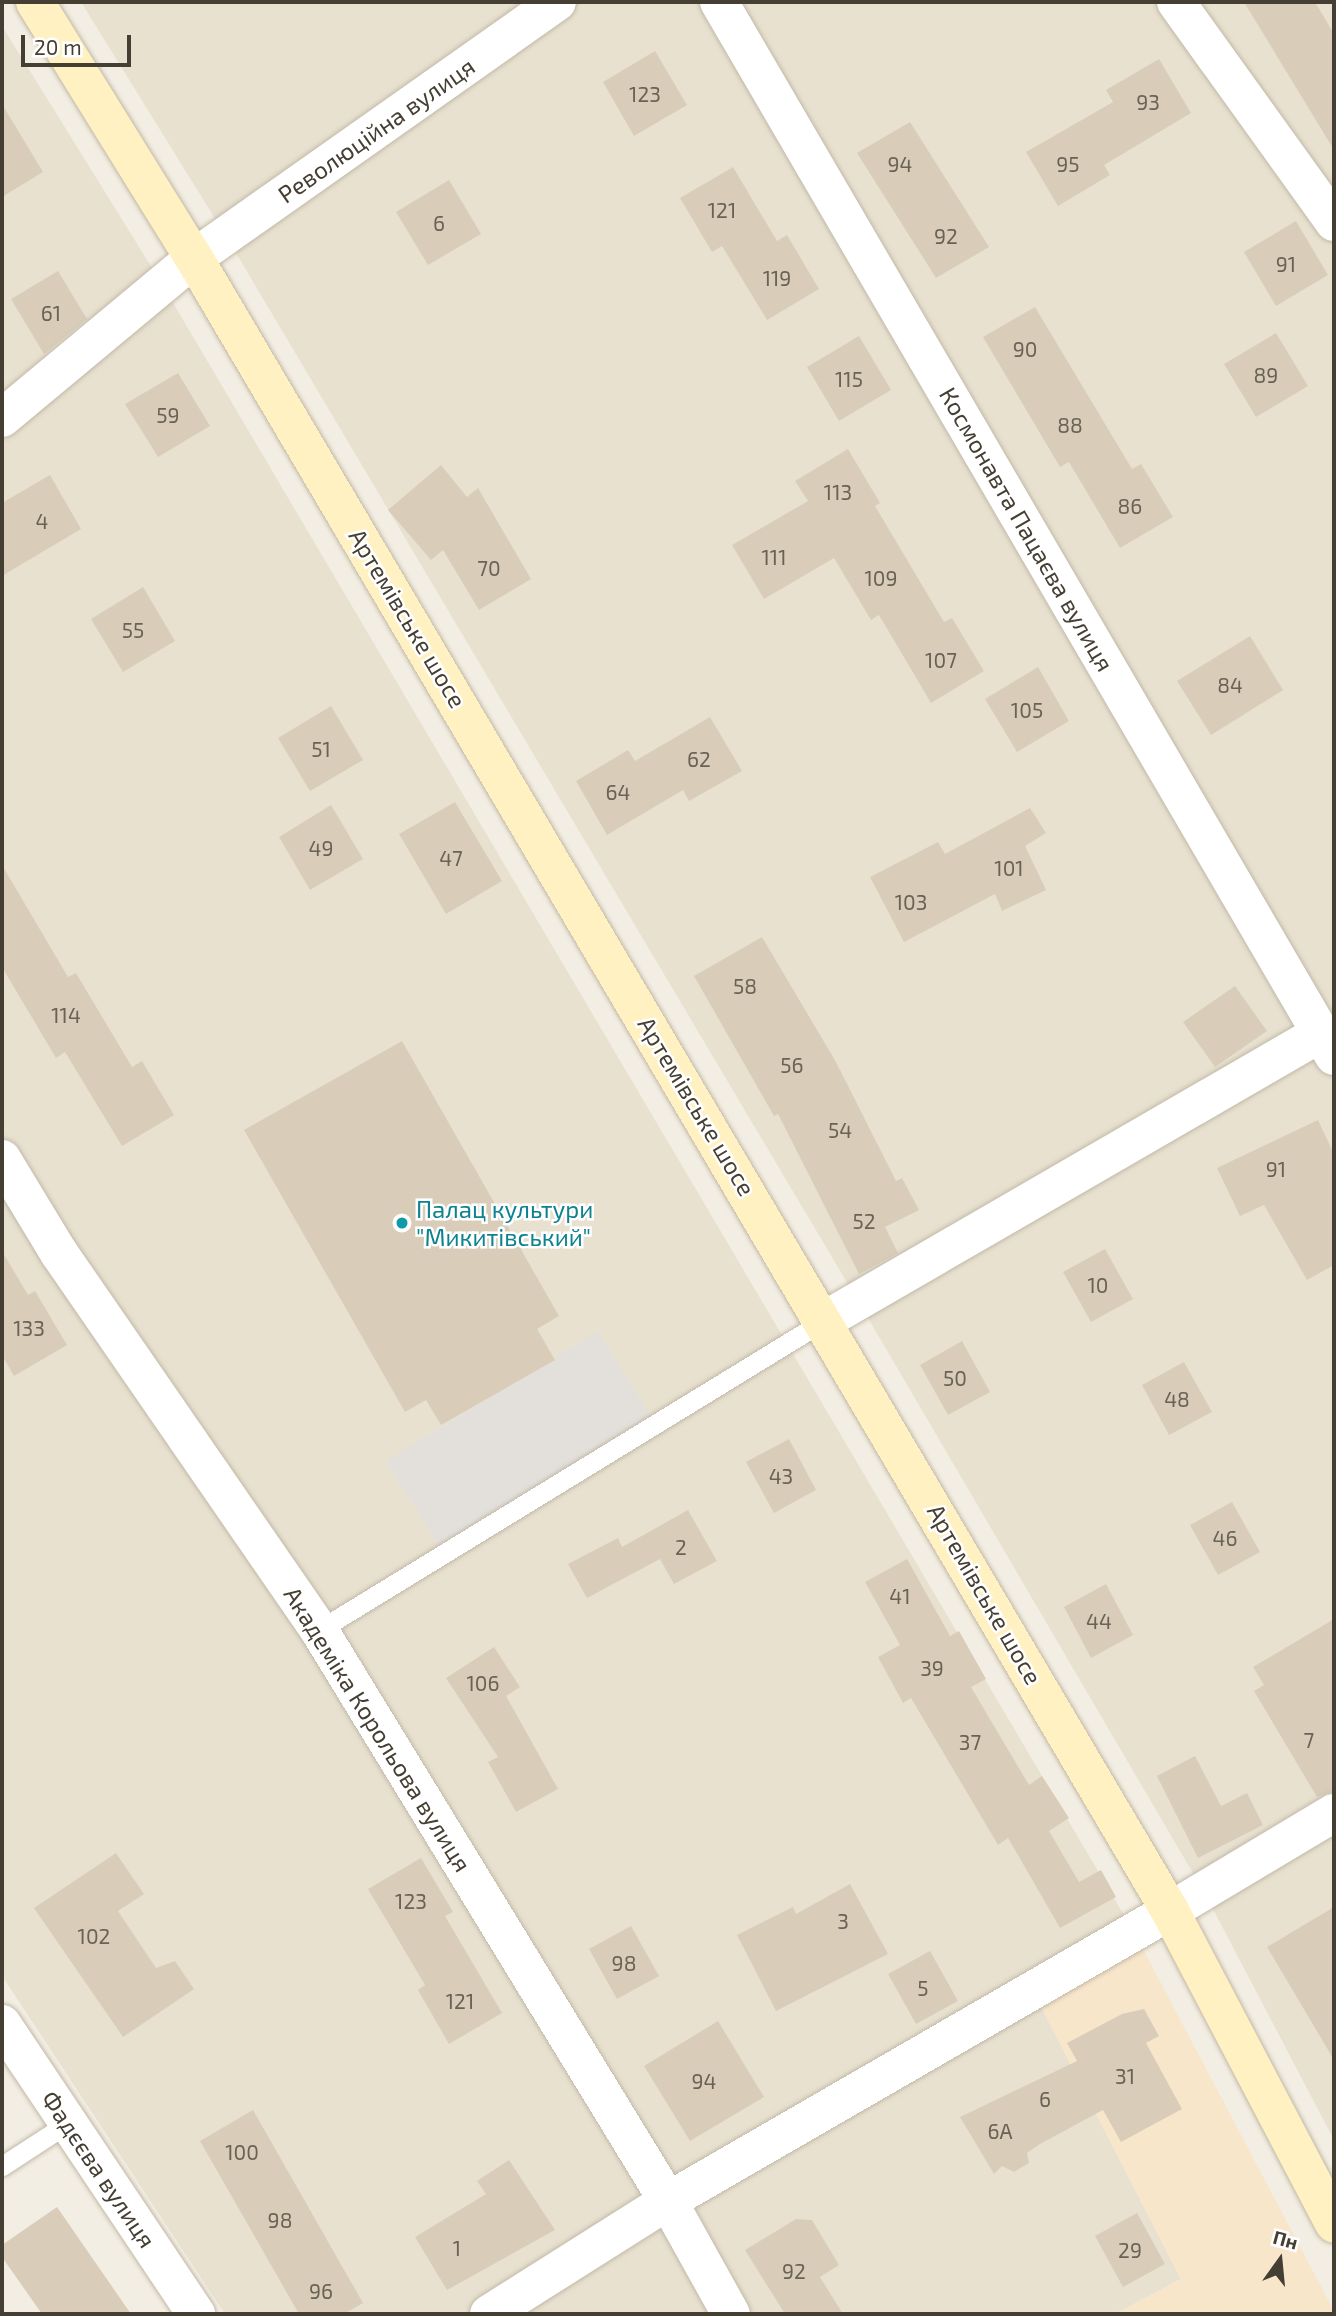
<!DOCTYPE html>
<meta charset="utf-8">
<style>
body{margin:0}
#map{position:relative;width:1336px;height:2316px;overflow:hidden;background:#f3eee3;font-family:"Exo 2",sans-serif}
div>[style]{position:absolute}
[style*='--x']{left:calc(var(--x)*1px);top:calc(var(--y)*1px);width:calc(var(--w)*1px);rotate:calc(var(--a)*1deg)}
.residential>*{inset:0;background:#e8e1d0}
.commercial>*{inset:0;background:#f8e6cb}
.parking>*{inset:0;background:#e3e0dc}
.building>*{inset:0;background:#d9cdba}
.roads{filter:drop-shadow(0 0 2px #c2b9a7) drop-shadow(0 0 2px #c2b9a7)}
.service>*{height:19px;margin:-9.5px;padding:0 9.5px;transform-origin:9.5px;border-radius:9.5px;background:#fff}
.minor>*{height:38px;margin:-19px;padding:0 19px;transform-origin:19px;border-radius:19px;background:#fff}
.tertiary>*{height:38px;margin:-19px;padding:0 19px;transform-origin:19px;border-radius:19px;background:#fff}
.secondary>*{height:38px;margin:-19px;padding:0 19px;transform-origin:19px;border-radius:19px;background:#fff1c1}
.dots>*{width:19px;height:19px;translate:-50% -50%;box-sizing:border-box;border:4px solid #fff;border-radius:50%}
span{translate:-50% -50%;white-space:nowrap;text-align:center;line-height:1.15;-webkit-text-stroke:5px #fff;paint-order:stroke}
.number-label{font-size:21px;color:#6a6254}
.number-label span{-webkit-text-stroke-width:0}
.street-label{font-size:24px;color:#453e32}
.culture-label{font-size:24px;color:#0d838f}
.left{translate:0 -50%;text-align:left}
.frame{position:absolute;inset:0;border:4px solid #453e32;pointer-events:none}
.north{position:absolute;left:1245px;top:2225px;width:70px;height:70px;-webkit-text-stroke:5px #fff;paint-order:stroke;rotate:15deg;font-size:19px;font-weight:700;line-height:28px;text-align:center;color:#453e32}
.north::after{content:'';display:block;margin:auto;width:24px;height:32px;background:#453e32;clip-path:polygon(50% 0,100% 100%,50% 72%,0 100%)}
.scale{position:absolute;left:21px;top:35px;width:110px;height:32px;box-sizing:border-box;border:4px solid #453e32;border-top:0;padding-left:9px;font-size:21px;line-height:24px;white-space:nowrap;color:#453e32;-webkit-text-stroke:5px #fff;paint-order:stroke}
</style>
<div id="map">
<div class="residential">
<i style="clip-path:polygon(81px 2px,1334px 2px,1334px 2140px,1204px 1892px,858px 1301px,227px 238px)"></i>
<i style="clip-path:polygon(2px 26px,159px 279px,1134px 1932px,1033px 1991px,1181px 2279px,1115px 2314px,225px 2314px,2px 1976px)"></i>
</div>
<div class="commercial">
<i style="clip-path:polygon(1134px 1932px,1334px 2311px,1334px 2314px,1115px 2314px,1181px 2279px,1033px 1991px)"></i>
</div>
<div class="parking">
<i style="clip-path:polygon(598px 1331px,656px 1424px,444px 1554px,386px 1461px)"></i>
</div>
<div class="building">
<i style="clip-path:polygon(1244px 2px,1315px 2px,1334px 34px,1334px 150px)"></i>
<i style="clip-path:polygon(655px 51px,687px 105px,634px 136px,603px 82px)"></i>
<i style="clip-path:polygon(1159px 59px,1191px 113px,1104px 165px,1110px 175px,1058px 206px,1026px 152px,1113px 102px,1106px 90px)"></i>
<i style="clip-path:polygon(2px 104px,43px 172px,2px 197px)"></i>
<i style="clip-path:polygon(910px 122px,989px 247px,936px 278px,857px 153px)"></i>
<i style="clip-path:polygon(733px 167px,777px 241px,787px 235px,819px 289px,767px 320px,722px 246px,712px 252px,680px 198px)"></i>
<i style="clip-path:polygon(449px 180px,481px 234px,428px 265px,396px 212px)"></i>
<i style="clip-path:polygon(1296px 221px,1328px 275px,1276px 306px,1244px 252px)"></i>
<i style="clip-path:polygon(58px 271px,87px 319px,44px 354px,11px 299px)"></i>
<i style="clip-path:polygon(1035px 307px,1132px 469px,1141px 464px,1173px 517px,1120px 548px,1069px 462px,1060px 467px,983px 337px)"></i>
<i style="clip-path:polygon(1276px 333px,1308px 386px,1256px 417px,1224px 364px)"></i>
<i style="clip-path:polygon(859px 336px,891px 390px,839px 421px,807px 367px)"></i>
<i style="clip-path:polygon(178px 373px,210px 426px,158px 457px,125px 404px)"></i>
<i style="clip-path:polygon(848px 449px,880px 503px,875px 506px,944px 622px,952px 618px,984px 671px,931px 703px,879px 615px,871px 620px,834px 558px,764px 599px,732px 545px,808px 501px,795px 481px)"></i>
<i style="clip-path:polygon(441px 465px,467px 497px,478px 488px,531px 579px,479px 610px,443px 550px,431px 560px,388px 510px)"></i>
<i style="clip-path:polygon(50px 475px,81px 529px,2px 576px,2px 503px)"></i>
<i style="clip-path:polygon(143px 587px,175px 641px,123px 672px,91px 619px)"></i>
<i style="clip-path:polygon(1250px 636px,1283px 690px,1211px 735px,1177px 681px)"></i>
<i style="clip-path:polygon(1038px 667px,1069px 721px,1017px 752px,985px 699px)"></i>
<i style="clip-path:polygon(331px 706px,363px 760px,310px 791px,278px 738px)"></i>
<i style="clip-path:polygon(710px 717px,742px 771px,689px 801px,683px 790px,607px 835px,576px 781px,628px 750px,635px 761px)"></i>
<i style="clip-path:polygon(455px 802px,502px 881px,446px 914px,399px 834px)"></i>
<i style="clip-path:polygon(331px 805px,363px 859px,310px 890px,279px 837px)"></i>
<i style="clip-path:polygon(1030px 808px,1046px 833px,1025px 846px,1046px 890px,1002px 911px,995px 894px,904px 942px,870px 877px,938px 842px,945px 854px)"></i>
<i style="clip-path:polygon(2px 865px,68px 977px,76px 973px,132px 1067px,142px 1061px,174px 1115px,122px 1146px,65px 1052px,56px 1058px,2px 967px)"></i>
<i style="clip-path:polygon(762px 937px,836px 1062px,896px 1181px,902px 1178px,919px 1210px,885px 1227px,898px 1253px,859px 1274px,778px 1114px,774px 1116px,694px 976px)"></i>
<i style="clip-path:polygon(1235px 986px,1267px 1031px,1215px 1067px,1183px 1022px)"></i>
<i style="clip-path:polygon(402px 1041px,559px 1316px,537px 1329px,555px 1360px,441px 1425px,426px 1400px,405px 1412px,244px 1130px)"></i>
<i style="clip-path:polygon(1318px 1120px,1334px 1154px,1334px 1265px,1307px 1280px,1264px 1205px,1240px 1216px,1217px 1168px)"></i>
<i style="clip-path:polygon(1105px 1249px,1133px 1299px,1091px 1322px,1063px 1272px)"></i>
<i style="clip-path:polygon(2px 1251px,28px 1295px,35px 1291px,67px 1345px,14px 1376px,2px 1355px)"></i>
<i style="clip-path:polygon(962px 1341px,990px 1392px,948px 1415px,920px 1365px)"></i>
<i style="clip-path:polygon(1184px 1362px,1212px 1412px,1169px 1435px,1142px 1385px)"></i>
<i style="clip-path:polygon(789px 1439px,816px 1490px,774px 1513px,746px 1462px)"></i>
<i style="clip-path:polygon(1232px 1502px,1260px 1552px,1218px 1575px,1190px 1525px)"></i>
<i style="clip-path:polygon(688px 1510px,717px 1561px,674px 1584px,660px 1559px,587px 1598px,568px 1564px,618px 1538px,622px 1547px)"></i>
<i style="clip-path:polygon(907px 1559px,950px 1636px,959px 1631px,986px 1679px,971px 1687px,1029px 1785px,1042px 1776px,1069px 1818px,1049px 1831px,1079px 1882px,1101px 1870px,1116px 1897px,1060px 1928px,1008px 1838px,998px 1845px,911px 1698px,903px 1703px,878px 1657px,900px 1645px,865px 1582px)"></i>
<i style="clip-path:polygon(1106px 1584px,1133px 1635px,1091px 1658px,1064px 1607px)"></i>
<i style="clip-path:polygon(1334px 1619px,1334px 1791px,1317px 1797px,1254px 1691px,1264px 1685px,1253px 1667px)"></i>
<i style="clip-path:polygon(494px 1647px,520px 1687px,506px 1696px,558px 1789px,516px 1812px,488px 1762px,498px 1757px,446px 1678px)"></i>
<i style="clip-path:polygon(1195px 1756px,1221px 1806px,1247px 1793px,1263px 1825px,1198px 1858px,1157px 1776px)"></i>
<i style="clip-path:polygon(116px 1853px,144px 1894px,118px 1911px,156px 1968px,175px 1961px,194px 1989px,123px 2037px,34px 1908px)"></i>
<i style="clip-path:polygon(421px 1858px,453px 1912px,445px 1916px,502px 2013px,449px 2044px,418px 1990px,425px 1985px,368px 1889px)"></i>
<i style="clip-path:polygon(850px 1884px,888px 1954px,776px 2011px,737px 1935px,793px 1907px,796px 1914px)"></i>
<i style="clip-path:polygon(1334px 1907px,1334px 2060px,1267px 1947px)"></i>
<i style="clip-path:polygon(631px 1926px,659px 1976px,617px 1999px,589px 1949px)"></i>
<i style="clip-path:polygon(930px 1951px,958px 2001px,916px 2024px,888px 1974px)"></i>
<i style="clip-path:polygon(1144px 2009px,1159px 2036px,1146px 2043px,1182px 2109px,1121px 2142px,1103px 2110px,1040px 2144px,1027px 2153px,1029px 2163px,1014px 2172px,1002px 2166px,994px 2174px,960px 2117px,1077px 2061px,1067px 2043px,1122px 2014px)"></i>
<i style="clip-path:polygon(718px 2021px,764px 2097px,690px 2141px,644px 2066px)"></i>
<i style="clip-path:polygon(253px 2110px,363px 2303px,344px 2314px,299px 2314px,200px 2141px)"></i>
<i style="clip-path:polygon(509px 2160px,555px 2230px,447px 2290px,415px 2237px,486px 2194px,477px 2181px)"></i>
<i style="clip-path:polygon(57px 2207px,131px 2314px,42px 2314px,2px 2257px,2px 2245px)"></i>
<i style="clip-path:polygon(1137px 2213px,1165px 2264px,1123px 2287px,1095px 2236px)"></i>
<i style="clip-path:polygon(796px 2219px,812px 2220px,839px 2265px,820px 2277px,843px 2314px,785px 2314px,745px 2250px)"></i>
</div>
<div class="roads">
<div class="service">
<i style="--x:319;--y:1630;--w:593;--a:-31.49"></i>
<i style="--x:2;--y:2166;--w:79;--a:-33.1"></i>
</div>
<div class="minor">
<i style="--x:719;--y:2;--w:1220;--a:59.74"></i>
<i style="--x:1176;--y:2;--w:271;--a:54.3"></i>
<i style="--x:2;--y:418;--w:250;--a:-39.8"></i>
<i style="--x:194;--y:258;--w:444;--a:-35.2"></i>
<i style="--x:2;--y:1159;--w:110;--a:58.8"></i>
<i style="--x:59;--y:1253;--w:458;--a:55.4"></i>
<i style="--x:319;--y:1630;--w:669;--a:58.57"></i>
<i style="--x:668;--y:2201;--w:129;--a:60.9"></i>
<i style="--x:825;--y:1320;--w:573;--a:-30.05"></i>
<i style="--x:2;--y:2024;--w:349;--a:56.2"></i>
<i style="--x:489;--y:2314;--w:212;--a:-32.3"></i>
<i style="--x:668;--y:2201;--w:580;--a:-30.01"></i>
</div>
<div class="tertiary">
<i style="--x:1170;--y:1911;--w:191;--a:-30.9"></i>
</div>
<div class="secondary">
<i style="--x:35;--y:2;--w:301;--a:58.2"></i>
<i style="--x:194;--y:258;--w:1920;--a:59.44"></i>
<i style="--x:1170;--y:1911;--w:353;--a:62.3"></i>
</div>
</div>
<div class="dots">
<i style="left:402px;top:1223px;background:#0f9aa8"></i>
</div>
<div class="number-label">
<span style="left:645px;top:94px">123</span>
<span style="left:1148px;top:102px">93</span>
<span style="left:900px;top:164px">94</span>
<span style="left:1068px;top:164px">95</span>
<span style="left:722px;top:210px">121</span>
<span style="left:439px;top:223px">6</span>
<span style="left:946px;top:236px">92</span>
<span style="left:1286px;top:264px">91</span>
<span style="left:777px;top:278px">119</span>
<span style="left:51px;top:313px">61</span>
<span style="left:1025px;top:349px">90</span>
<span style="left:1266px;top:375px">89</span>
<span style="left:849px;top:379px">115</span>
<span style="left:168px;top:415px">59</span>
<span style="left:1070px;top:425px">88</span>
<span style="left:838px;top:492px">113</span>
<span style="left:1130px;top:506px">86</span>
<span style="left:42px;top:521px">4</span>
<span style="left:774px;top:557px">111</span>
<span style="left:489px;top:568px">70</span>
<span style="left:881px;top:578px">109</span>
<span style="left:133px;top:630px">55</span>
<span style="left:941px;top:660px">107</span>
<span style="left:1230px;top:685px">84</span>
<span style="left:1027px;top:710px">105</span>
<span style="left:321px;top:749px">51</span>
<span style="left:699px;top:759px">62</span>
<span style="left:618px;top:792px">64</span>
<span style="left:321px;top:848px">49</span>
<span style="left:451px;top:858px">47</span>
<span style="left:1009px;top:868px">101</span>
<span style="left:911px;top:902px">103</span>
<span style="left:745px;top:986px">58</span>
<span style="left:66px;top:1015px">114</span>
<span style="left:792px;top:1065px">56</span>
<span style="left:840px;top:1130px">54</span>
<span style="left:1276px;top:1169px">91</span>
<span style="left:864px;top:1221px">52</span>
<span style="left:1098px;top:1285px">10</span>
<span style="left:29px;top:1328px">133</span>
<span style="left:955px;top:1378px">50</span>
<span style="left:1177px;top:1399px">48</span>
<span style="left:781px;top:1476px">43</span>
<span style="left:1225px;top:1538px">46</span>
<span style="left:681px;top:1547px">2</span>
<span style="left:900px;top:1596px">41</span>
<span style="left:1099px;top:1621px">44</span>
<span style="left:932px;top:1668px">39</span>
<span style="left:483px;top:1683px">106</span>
<span style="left:1309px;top:1740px">7</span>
<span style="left:970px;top:1742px">37</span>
<span style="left:411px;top:1901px">123</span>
<span style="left:843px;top:1921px">3</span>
<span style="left:94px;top:1936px">102</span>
<span style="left:624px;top:1963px">98</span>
<span style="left:923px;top:1988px">5</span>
<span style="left:460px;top:2001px">121</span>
<span style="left:1125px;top:2076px">31</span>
<span style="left:704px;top:2081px">94</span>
<span style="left:1045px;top:2099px">6</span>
<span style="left:1000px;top:2131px">6А</span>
<span style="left:242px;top:2152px">100</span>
<span style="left:280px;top:2220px">98</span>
<span style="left:457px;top:2248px">1</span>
<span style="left:1130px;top:2250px">29</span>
<span style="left:794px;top:2271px">92</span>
<span style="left:321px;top:2291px">96</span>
</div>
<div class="street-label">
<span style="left:376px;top:130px;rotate:-35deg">Революційна вулиця</span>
<span style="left:1027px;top:529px;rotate:60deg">Космонавта Пацаєва вулиця</span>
<span style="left:408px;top:618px;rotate:59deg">Артемівське шосе</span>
<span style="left:697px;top:1106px;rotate:59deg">Артемівське шосе</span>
<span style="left:985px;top:1594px;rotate:60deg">Артемівське шосе</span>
<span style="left:378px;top:1729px;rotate:58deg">Академіка Корольова вулиця</span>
<span style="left:99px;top:2169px;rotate:56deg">Фадєєва вулиця</span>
</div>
<div class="culture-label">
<span class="left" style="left:416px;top:1223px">Палац культури<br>"Микитівський"</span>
</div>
<div class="frame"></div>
<div class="north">Пн</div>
<div class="scale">20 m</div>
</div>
